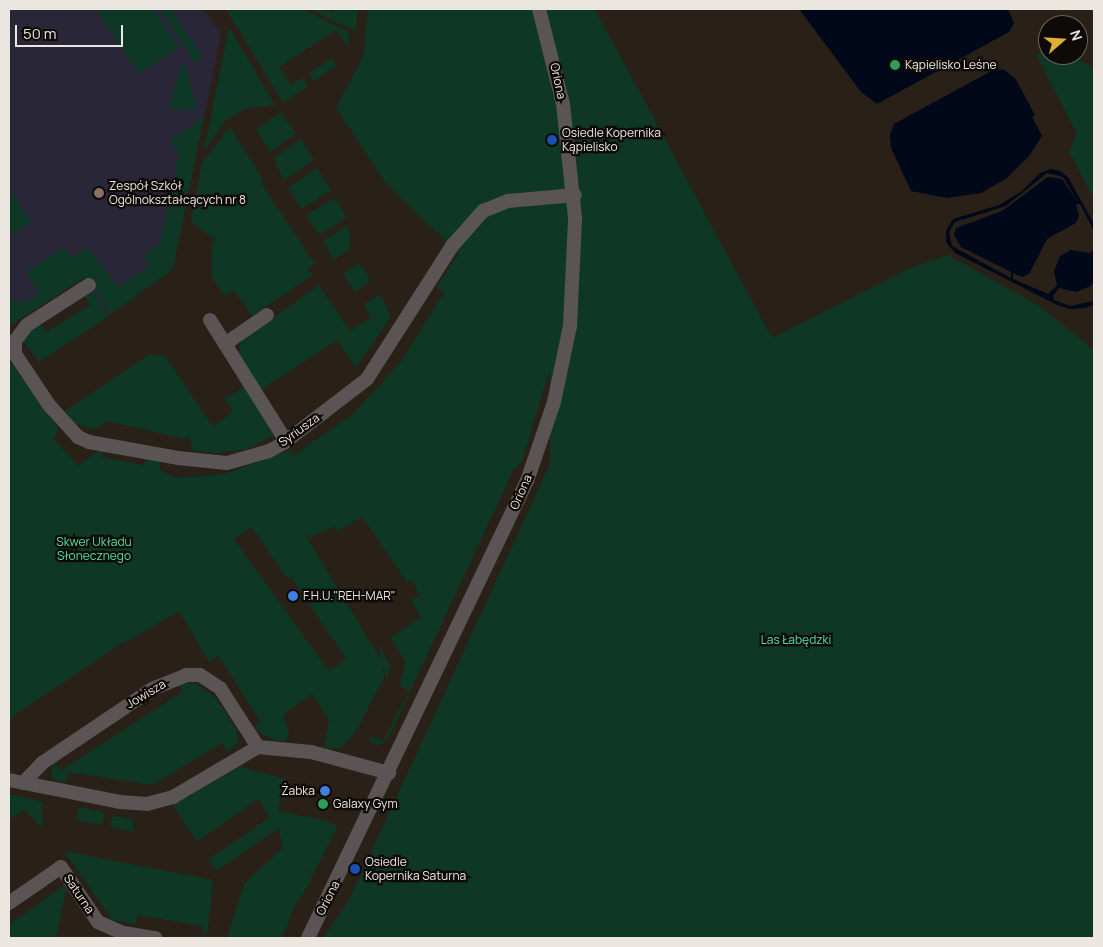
<!DOCTYPE html>
<meta charset="utf-8">
<style>
body{margin:0}
#map{position:relative;width:1103px;height:947px;overflow:hidden;background:#292018;font-family:Manrope,sans-serif}
div>[style]{position:absolute}
[style*='--x']{left:calc(var(--x)*1px);top:calc(var(--y)*1px);width:calc(var(--w)*1px);rotate:calc(var(--a)*1deg)}
.education>*{inset:0;background:#292637}
.green>*{inset:0;background:#0e3725}
.water>*{inset:0;background:#00081a}
.minor>*{height:14px;margin:-7px;padding:0 7px;transform-origin:7px;border-radius:7px;background:#5b5455}
.tertiary>*{height:14px;margin:-7px;padding:0 7px;transform-origin:7px;border-radius:7px;background:#5b5455}
.dots>*{width:14px;height:14px;translate:-50% -50%;box-sizing:border-box;border:2px solid #0e0a07;border-radius:50%}
span{translate:-50% -50%;white-space:nowrap;text-align:center;line-height:1.15;-webkit-text-stroke:4.5px #0e0a07;paint-order:stroke}
.poi-label{font-size:12px;color:#ece6e1}
.left{translate:0 -50%;text-align:left}
.right{translate:-100% -50%;text-align:right}
.street-label{font-size:12px;color:#ece6e1}
.park-label{font-size:12px;color:#52e3a2}
.frame{position:absolute;inset:0;border:10px solid #ece6e1;pointer-events:none}
.north{position:absolute;left:1038px;top:15px;width:50px;height:50px;box-sizing:border-box;background:#0e0a07;border:1px solid #67625e;border-radius:50%;rotate:71deg;font-size:14px;font-weight:700;line-height:20px;text-align:center;color:#ece6e1}
.north::after{content:'';display:block;margin:auto;width:18px;height:22px;background:#dfb034;clip-path:polygon(50% 0,100% 100%,50% 72%,0 100%)}
.scale{position:absolute;left:15px;top:25px;width:108px;height:22px;box-sizing:border-box;border:2px solid #ece6e1;border-top:0;padding-left:6px;font-size:15px;line-height:18px;white-space:nowrap;color:#ece6e1;-webkit-text-stroke:4px #0e0a07;paint-order:stroke}
</style>
<div id="map">
<div class="education">
<i style="clip-path:polygon(9px 9px,203px 9px,221px 34px,173px 269px,109px 316px,84px 278px,9px 326px)"></i>
</div>
<div class="green">
<i style="clip-path:polygon(96px 9px,153px 9px,179px 47px,139px 74px)"></i>
<i style="clip-path:polygon(160px 9px,171px 9px,203px 58px,195px 63px)"></i>
<i style="clip-path:polygon(226px 9px,301px 9px,349px 32px,348px 47px,336px 30px,279px 67px,291px 85px,302px 78px,308px 86px,283px 103px)"></i>
<i style="clip-path:polygon(309px 9px,327px 9px,330px 13px,336px 9px,358px 9px,356px 31px)"></i>
<i style="clip-path:polygon(evenodd,368px 9px,595px 9px,772px 338px,908px 269px,947px 255px,1037px 304px,1094px 350px,1094px 938px,323px 938px,350px 898px,550px 464px,550px 369px,522px 461px,513px 471px,390px 735px,380px 746px,369px 741px,371px 736px,383px 741px,409px 691px,400px 686px,405px 662px,391px 638px,421px 617px,411px 600px,420px 595px,411px 580px,407px 582px,362px 517px,338px 531px,335px 526px,309px 538px,303px 531px,381px 660px,378px 643px,391px 666px,387px 680px,382px 663px,384px 678px,356px 731px,341px 748px,324px 748px,329px 720px,312px 694px,283px 715px,289px 730px,286px 742px,269px 738px,253px 727px,261px 722px,218px 656px,209px 662px,179px 611px,127px 642px,125px 641px,9px 719px,9px 360px,58px 428px,54px 439px,78px 466px,103px 448px,102px 457px,144px 465px,146px 456px,161px 460px,159px 470px,178px 478px,225px 474px,290px 450px,294px 455px,352px 415px,399px 364px,444px 293px,436px 287px,459px 254px,385px 182px,336px 108px,363px 57px,368px 9px,252px 527px,287px 579px,291px 577px,346px 659px,329px 671px,234px 539px,252px 527px)"></i>
<i style="clip-path:polygon(229px 27px,275px 105px,244px 109px,224px 122px,204px 151px)"></i>
<i style="clip-path:polygon(1048px 50px,1048px 55px,1069px 55px,1094px 68px,1094px 198px,1069px 152px,1077px 134px,1036px 55px)"></i>
<i style="clip-path:polygon(332px 58px,337px 66px,314px 81px,309px 73px)"></i>
<i style="clip-path:polygon(185px 64px,197px 109px,175px 110px,168px 108px,182px 65px)"></i>
<i style="clip-path:polygon(280px 112px,296px 134px,270px 152px,256px 130px)"></i>
<i style="clip-path:polygon(204px 116px,173px 269px,111px 314px,92px 284px,89px 285px,109px 316px,39px 362px,18px 334px,37px 318px,46px 332px,90px 305px,81px 290px,89px 285px,84px 278px,9px 326px,9px 297px,23px 303px,40px 294px,26px 272px,64px 247px,71px 258px,88px 247px,118px 287px,150px 265px,144px 256px,160px 244px,179px 155px,170px 140px)"></i>
<i style="clip-path:polygon(230px 127px,264px 181px,261px 183px,315px 264px,308px 269px,313px 275px,252px 316px,234px 290px,224px 296px,212px 277px,211px 244px,216px 240px,191px 222px,202px 163px)"></i>
<i style="clip-path:polygon(300px 139px,314px 160px,283px 181px,274px 158px)"></i>
<i style="clip-path:polygon(317px 168px,331px 190px,302px 209px,288px 188px)"></i>
<i style="clip-path:polygon(12px 193px,31px 222px,9px 236px,9px 195px)"></i>
<i style="clip-path:polygon(336px 198px,346px 218px,319px 235px,306px 215px)"></i>
<i style="clip-path:polygon(348px 225px,351px 248px,334px 260px,323px 241px)"></i>
<i style="clip-path:polygon(359px 263px,371px 281px,355px 292px,343px 274px)"></i>
<i style="clip-path:polygon(319px 285px,350px 331px,371px 317px,364px 305px,377px 295px,382px 297px,391px 317px,356px 368px,337px 340px,261px 390px,239px 356px,240px 342px)"></i>
<i style="clip-path:polygon(150px 354px,166px 357px,213px 427px,233px 412px,225px 399px,244px 387px,275px 435px,247px 449px,215px 453px,192px 450px,190px 436px,183px 439px,107px 421px,95px 430px,74px 423px,65px 411px)"></i>
<i style="clip-path:polygon(179px 682px,196px 684px,215px 697px,237px 730px,239px 742px,228px 752px,222px 743px,153px 785px,68px 772px,65px 784px,52px 778px,52px 765px,55px 763px,60px 771px,182px 692px)"></i>
<i style="clip-path:polygon(240px 766px,284px 779px,278px 811px,324px 820px,338px 826px,312px 877px,300px 860px,312px 879px,293px 910px,282px 938px,230px 938px,228px 934px,244px 884px,282px 848px,279px 828px,217px 871px,209px 859px,270px 817px,258px 799px,197px 842px,173px 805px)"></i>
<i style="clip-path:polygon(9px 794px,42px 802px,42px 828px,25px 810px,9px 819px)"></i>
<i style="clip-path:polygon(79px 807px,101px 811px,104px 815px,102px 825px,77px 820px)"></i>
<i style="clip-path:polygon(113px 816px,133px 819px,133px 832px,110px 827px)"></i>
<i style="clip-path:polygon(64px 851px,213px 880px,208px 931px,203px 936px,203px 926px,138px 915px,136px 924px,112px 920px)"></i>
<i style="clip-path:polygon(67px 883px,56px 938px,9px 938px,9px 925px)"></i>
</div>
<div class="water">
<i style="clip-path:polygon(799px 9px,1008px 9px,1014px 23px,1009px 32px,877px 104px,861px 92px)"></i>
<i style="clip-path:polygon(995px 69px,1004px 70px,1015px 78px,1035px 115px,1032px 117px,1042px 136px,1029px 156px,1007px 178px,981px 193px,947px 198px,911px 191px,891px 148px,890px 134px,894px 124px)"></i>
<i style="clip-path:polygon(evenodd,1051px 169px,1060px 171px,1068px 177px,1094px 224px,1094px 231px,1080px 204px,1076px 204px,1079px 216px,1076px 223px,1047px 239px,1029px 274px,1022px 277px,1013px 273px,1013px 279px,1048px 294px,1057px 285px,1054px 271px,1060px 256px,1071px 250px,1090px 253px,1094px 250px,1094px 281px,1091px 286px,1076px 292px,1059px 288px,1053px 296px,1054px 300px,1070px 306px,1094px 301px,1094px 305px,1085px 308px,1070px 309px,1057px 305px,955px 253px,946px 242px,946px 230px,953px 219px,999px 205px,1022px 191px,1040px 173px,1051px 169px,1047px 173px,1063px 177px,1078px 202px,1062px 179px,1048px 177px,1002px 211px,956px 228px,954px 235px,961px 247px,1011px 272px,1011px 278px,952px 246px,949px 232px,955px 222px,1006px 206px,1047px 173px)"></i>
</div>
<div class="minor">
<i style="--x:89;--y:285;--w:74;--a:147.2"></i>
<i style="--x:27;--y:325;--w:20;--a:127"></i>
<i style="--x:15;--y:341;--w:13;--a:90"></i>
<i style="--x:15;--y:354;--w:61;--a:56.3"></i>
<i style="--x:49;--y:405;--w:43;--a:47.8"></i>
<i style="--x:78;--y:437;--w:12;--a:24"></i>
<i style="--x:89;--y:442;--w:90;--a:10.2"></i>
<i style="--x:178;--y:458;--w:49;--a:5.8"></i>
<i style="--x:227;--y:463;--w:44;--a:-15.9"></i>
<i style="--x:269;--y:451;--w:18;--a:-29"></i>
<i style="--x:285;--y:442;--w:103;--a:-37.5"></i>
<i style="--x:367;--y:379;--w:158;--a:-57.4"></i>
<i style="--x:452;--y:246;--w:47;--a:-48.5"></i>
<i style="--x:483;--y:211;--w:27;--a:-22"></i>
<i style="--x:508;--y:201;--w:67;--a:-5.1"></i>
<i style="--x:210;--y:320;--w:143;--a:57.9"></i>
<i style="--x:225;--y:344;--w:51;--a:-34.6"></i>
<i style="--x:9;--y:780;--w:113;--a:11.2"></i>
<i style="--x:120;--y:802;--w:27;--a:4"></i>
<i style="--x:147;--y:804;--w:27;--a:-15"></i>
<i style="--x:173;--y:797;--w:99;--a:-30.5"></i>
<i style="--x:258;--y:747;--w:53;--a:5.4"></i>
<i style="--x:311;--y:752;--w:81;--a:15.1"></i>
<i style="--x:23;--y:783;--w:28;--a:-46"></i>
<i style="--x:42;--y:763;--w:133;--a:-33.9"></i>
<i style="--x:152;--y:689;--w:37;--a:-22"></i>
<i style="--x:186;--y:675;--w:14;--a:0"></i>
<i style="--x:200;--y:675;--w:24;--a:33"></i>
<i style="--x:220;--y:688;--w:70;--a:57.2"></i>
<i style="--x:9;--y:903;--w:63;--a:-34.7"></i>
<i style="--x:61;--y:867;--w:66;--a:56.1"></i>
<i style="--x:98;--y:922;--w:27;--a:24"></i>
<i style="--x:123;--y:933;--w:33;--a:9"></i>
</div>
<div class="tertiary">
<i style="--x:308;--y:938;--w:507;--a:-64.4"></i>
<i style="--x:527;--y:481;--w:83;--a:-71.1"></i>
<i style="--x:554;--y:402;--w:78;--a:-78.1"></i>
<i style="--x:570;--y:326;--w:108;--a:-87.3"></i>
<i style="--x:575;--y:218;--w:115;--a:-96"></i>
<i style="--x:563;--y:104;--w:98;--a:-104.2"></i>
</div>
<div class="dots">
<i style="left:895px;top:65px;background:#2e9e5b"></i>
<i style="left:552px;top:140px;background:#1a4fb4"></i>
<i style="left:99px;top:193px;background:#8d6e63"></i>
<i style="left:293px;top:596px;background:#3f7fe0"></i>
<i style="left:325px;top:791px;background:#3f7fe0"></i>
<i style="left:323px;top:804px;background:#2e9e5b"></i>
<i style="left:355px;top:869px;background:#1a4fb4"></i>
</div>
<div class="poi-label">
<span class="left" style="left:905px;top:65px">Kąpielisko Leśne</span>
<span class="left" style="left:562px;top:140px">Osiedle Kopernika<br>Kąpielisko</span>
<span class="left" style="left:109px;top:193px">Zespół Szkół<br>Ogólnokształcących nr 8</span>
<span class="left" style="left:303px;top:596px">F.H.U."REH-MAR"</span>
<span class="right" style="left:315px;top:791px">Żabka</span>
<span class="left" style="left:333px;top:804px">Galaxy Gym</span>
<span class="left" style="left:365px;top:869px">Osiedle<br>Kopernika Saturna</span>
</div>
<div class="street-label">
<span style="left:558px;top:81px;rotate:78deg">Oriona</span>
<span style="left:299px;top:430px;rotate:-36deg">Syriusza</span>
<span style="left:521px;top:492px;rotate:-66deg">Oriona</span>
<span style="left:146px;top:694px;rotate:-31deg">Jowisza</span>
<span style="left:79px;top:894px;rotate:56deg">Saturna</span>
<span style="left:328px;top:898px;rotate:-63deg">Oriona</span>
</div>
<div class="park-label">
<span style="left:94px;top:549px">Skwer Układu<br>Słonecznego</span>
<span style="left:796px;top:640px">Las Łabędzki</span>
</div>
<div class="frame"></div>
<div class="north">N</div>
<div class="scale">50 m</div>
</div>
